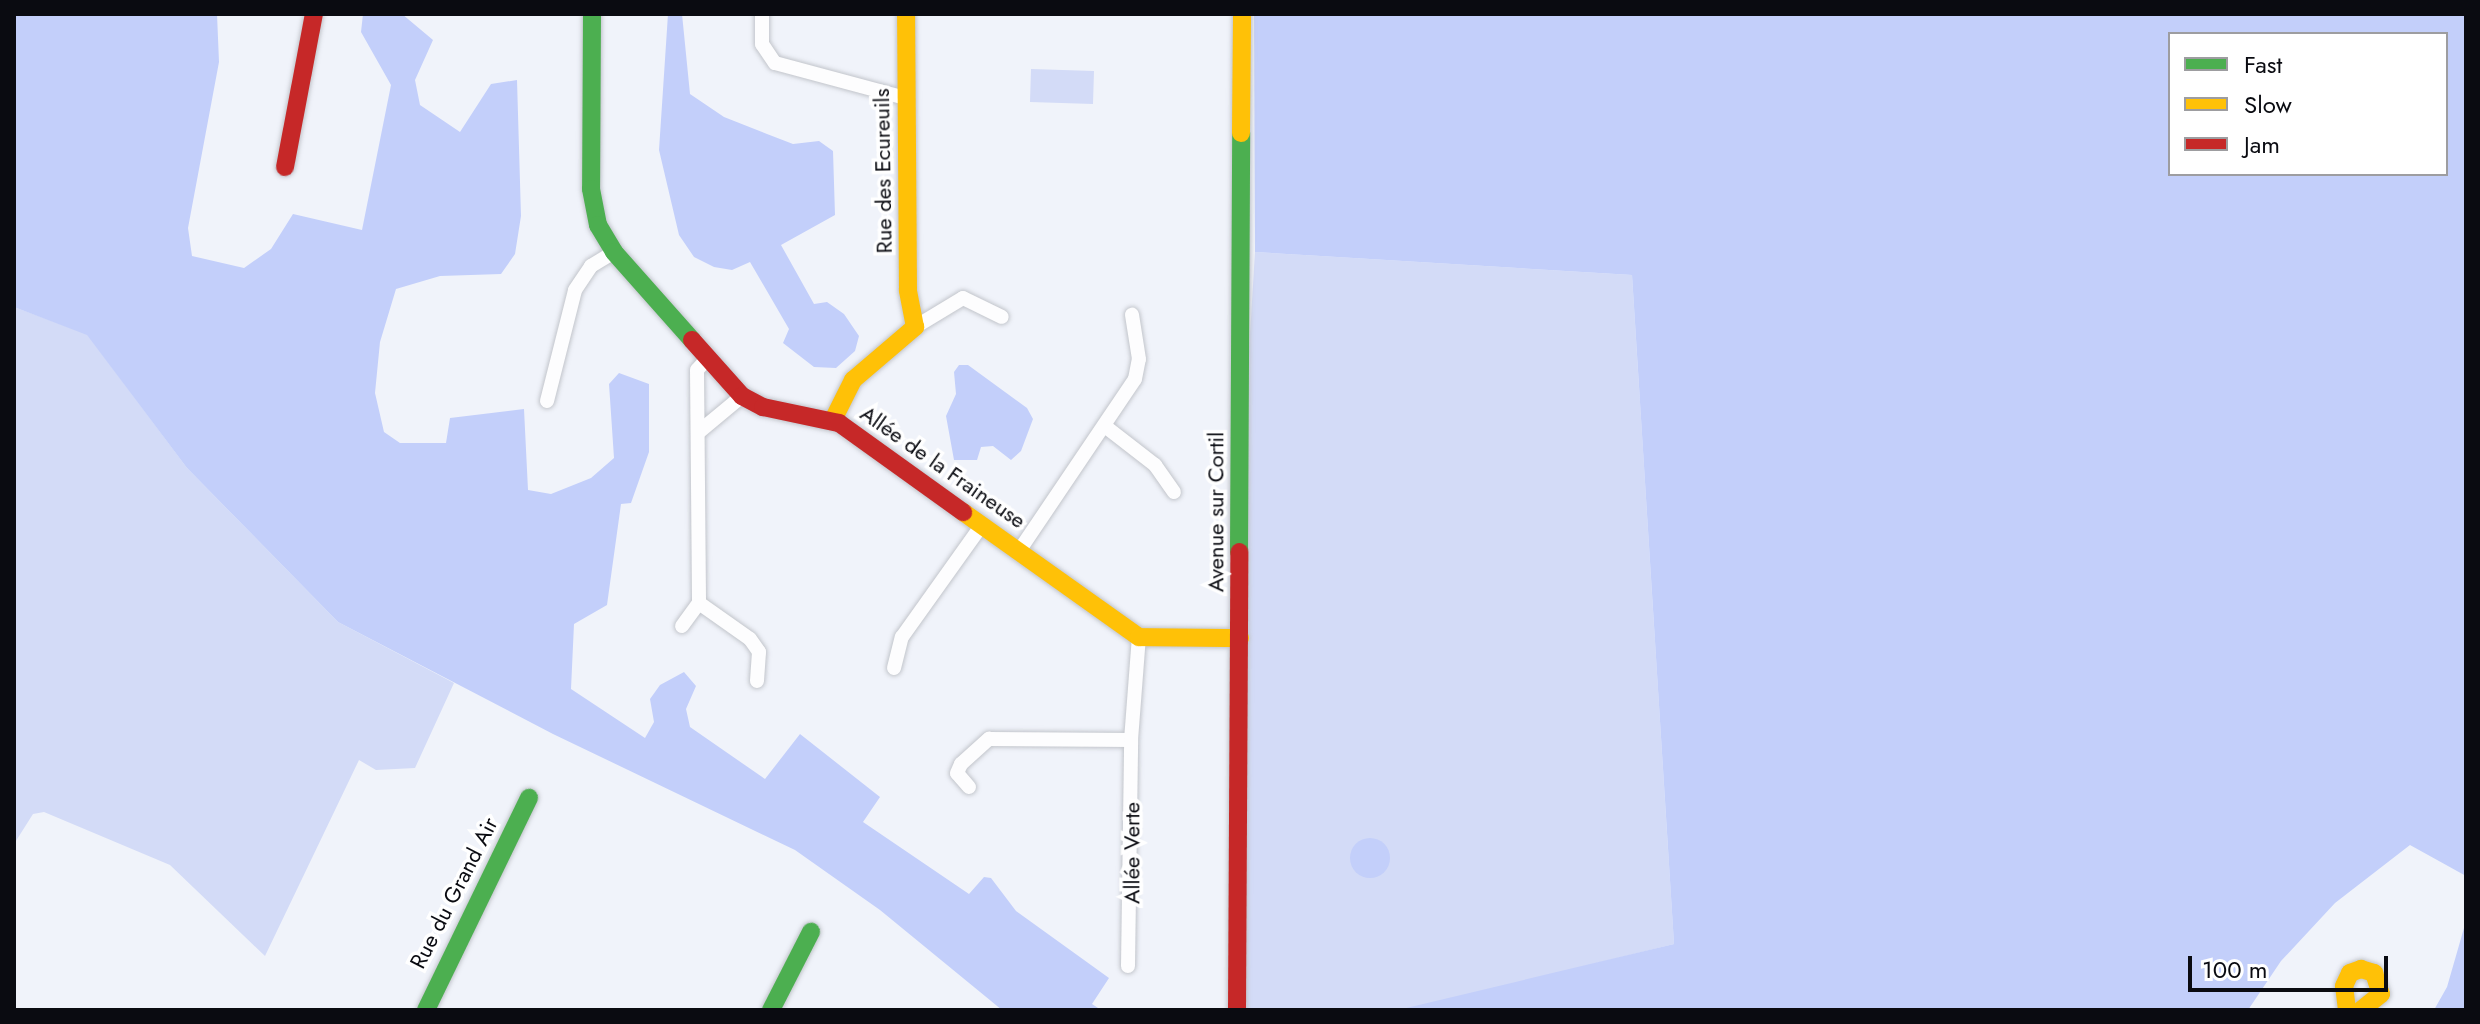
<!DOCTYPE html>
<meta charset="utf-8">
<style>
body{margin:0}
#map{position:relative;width:2480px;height:1024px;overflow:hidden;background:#f0f3fa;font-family:Jost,sans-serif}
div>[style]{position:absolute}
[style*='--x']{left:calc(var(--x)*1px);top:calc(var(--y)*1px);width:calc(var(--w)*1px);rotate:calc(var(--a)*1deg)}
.green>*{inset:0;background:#d3dbf7}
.forest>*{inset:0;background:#c3cffa}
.round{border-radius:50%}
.roads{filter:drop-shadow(0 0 2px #c2c5cb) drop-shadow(0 0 2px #c2c5cb)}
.street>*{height:14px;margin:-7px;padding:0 7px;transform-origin:7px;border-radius:7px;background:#fdfdfe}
.fast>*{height:18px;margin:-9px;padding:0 9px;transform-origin:9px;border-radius:9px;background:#4caf50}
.slow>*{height:18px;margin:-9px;padding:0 9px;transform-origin:9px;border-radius:9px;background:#ffc107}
.jam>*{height:18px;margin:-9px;padding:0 9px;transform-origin:9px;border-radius:9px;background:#c62828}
span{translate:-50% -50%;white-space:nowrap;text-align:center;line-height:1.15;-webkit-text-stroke:7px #fff;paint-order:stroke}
.street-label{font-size:22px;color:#0a0b11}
.frame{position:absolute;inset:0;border:16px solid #0a0b11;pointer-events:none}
.legend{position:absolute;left:2168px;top:32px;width:280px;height:144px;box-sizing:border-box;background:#fff;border:2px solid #9d9da0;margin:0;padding:10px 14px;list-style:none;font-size:24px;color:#0a0b11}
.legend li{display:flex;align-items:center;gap:16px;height:40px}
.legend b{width:40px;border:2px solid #9d9da0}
.scale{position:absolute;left:2188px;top:956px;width:200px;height:36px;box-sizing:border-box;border:4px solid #0a0b11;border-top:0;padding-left:10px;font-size:24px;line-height:28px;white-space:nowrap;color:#0a0b11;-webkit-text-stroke:6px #fff;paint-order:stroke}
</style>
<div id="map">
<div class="green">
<i style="clip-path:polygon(1031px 69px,1094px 71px,1093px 104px,1030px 102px)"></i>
<i style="clip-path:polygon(1255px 252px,1632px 275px,1674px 944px,1407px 1010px,1246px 1010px,1244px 639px,1248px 367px)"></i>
<i style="clip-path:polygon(14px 307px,87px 334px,187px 468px,338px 622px,454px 683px,415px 768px,376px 770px,359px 760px,265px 956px,170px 865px,44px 812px,33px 814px,14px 844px)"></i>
</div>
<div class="forest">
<i style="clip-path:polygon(14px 14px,217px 14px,219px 62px,188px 228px,192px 256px,244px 268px,271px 249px,293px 214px,362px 230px,391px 85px,361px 32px,363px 14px,402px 14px,433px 40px,415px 80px,420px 105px,460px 132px,491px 84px,517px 80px,521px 216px,515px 254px,501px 274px,440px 276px,396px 289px,380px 342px,375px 393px,384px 432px,400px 443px,446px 443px,450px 418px,524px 409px,528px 490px,551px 494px,591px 478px,614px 458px,609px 384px,619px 373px,649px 384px,649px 452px,631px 503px,621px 504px,607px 605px,574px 624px,571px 689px,645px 738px,654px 722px,650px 699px,660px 685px,684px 672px,696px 686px,686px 709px,690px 727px,765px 779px,800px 734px,880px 797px,863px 822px,969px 894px,984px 877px,991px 878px,1016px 911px,1109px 978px,1092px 1004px,1101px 1010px,1002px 1010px,880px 910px,795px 850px,553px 734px,338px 622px,187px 468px,87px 335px,14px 307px)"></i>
<i style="clip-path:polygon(668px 14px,682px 14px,690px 94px,724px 117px,767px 134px,793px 144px,819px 141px,833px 151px,835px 215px,781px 245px,814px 304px,827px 302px,844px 314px,859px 336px,855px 351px,836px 368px,814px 367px,783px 343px,789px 329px,750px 262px,732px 270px,714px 267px,694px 257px,679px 235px,659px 150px)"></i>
<i style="clip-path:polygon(evenodd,1254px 14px,2466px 14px,2466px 876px,2410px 845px,2335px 903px,2281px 961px,2248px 1010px,1398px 1010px,1674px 944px,1632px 275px,1255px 252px,1254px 14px,2170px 34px,2446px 34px,2446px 174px,2170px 174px,2170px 34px)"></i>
<i style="clip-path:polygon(959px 365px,968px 365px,1027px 408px,1033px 419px,1021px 451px,1011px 460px,993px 446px,981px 447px,977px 460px,954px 460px,946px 416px,956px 394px,954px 372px)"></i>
<i class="round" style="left:1350px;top:838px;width:40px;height:40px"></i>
<i style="clip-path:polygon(2466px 921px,2466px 1010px,2434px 1010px,2447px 987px)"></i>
</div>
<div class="roads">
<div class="street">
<i style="--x:762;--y:14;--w:30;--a:90"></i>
<i style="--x:762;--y:44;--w:23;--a:56"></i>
<i style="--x:775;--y:63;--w:136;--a:15"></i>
<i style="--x:915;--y:327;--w:56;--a:-31.1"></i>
<i style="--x:963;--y:298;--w:43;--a:26"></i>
<i style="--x:706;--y:360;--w:13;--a:132"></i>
<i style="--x:697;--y:370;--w:233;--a:89.5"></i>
<i style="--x:699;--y:603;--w:62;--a:35.2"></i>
<i style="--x:750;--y:639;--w:16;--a:55"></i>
<i style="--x:759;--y:652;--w:29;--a:94"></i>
<i style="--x:547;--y:401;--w:114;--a:-75.8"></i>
<i style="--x:575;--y:290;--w:29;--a:-56"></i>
<i style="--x:591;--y:266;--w:27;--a:-31"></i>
<i style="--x:1106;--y:427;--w:62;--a:37.8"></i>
<i style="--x:1155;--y:465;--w:33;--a:55"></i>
<i style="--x:700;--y:431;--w:55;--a:-39.8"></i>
<i style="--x:1019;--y:551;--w:207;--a:-56"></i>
<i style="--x:1135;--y:379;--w:20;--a:-79"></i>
<i style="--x:1139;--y:359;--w:45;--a:-99"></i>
<i style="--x:682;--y:626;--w:29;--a:-54"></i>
<i style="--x:894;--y:668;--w:32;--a:-76"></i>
<i style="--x:902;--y:637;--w:138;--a:-54.5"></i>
<i style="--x:969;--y:787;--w:18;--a:-131"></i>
<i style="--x:957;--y:773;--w:10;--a:-66"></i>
<i style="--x:961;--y:764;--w:38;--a:-42"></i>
<i style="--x:989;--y:739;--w:142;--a:0.4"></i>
<i style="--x:1128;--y:966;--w:226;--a:-89.2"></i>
<i style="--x:1131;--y:740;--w:103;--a:-85.6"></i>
</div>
<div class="fast">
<i style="--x:592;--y:14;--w:175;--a:90.3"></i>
<i style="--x:591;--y:189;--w:37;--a:79"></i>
<i style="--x:598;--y:225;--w:31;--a:59"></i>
<i style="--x:614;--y:252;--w:118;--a:48.4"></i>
<i style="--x:1239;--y:552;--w:419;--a:-89.7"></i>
<i style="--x:426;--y:1010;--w:236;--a:-64.1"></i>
<i style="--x:771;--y:1010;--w:88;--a:-62.9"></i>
</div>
<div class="slow">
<i style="--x:1241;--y:133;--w:119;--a:-89.5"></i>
<i style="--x:833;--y:420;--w:45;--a:-63.4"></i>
<i style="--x:853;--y:380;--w:82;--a:-40.5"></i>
<i style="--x:915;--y:327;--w:38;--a:-101"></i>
<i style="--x:908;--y:290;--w:276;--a:-90.4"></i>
<i style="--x:963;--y:512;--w:216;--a:35.4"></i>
<i style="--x:1139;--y:637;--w:101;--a:0.6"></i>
<i style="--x:2347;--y:1010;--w:24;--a:-97"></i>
<i style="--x:2344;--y:986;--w:14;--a:-65"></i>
<i style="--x:2350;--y:973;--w:12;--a:-20"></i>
<i style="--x:2361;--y:969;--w:14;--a:17"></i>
<i style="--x:2374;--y:973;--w:22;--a:72"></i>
<i style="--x:2381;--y:994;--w:26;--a:141"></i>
</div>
<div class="jam">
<i style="--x:285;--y:167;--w:156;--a:-79.3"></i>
<i style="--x:692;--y:340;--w:75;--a:48.2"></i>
<i style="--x:742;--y:396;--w:24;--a:28"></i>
<i style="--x:763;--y:407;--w:78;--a:11.9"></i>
<i style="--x:839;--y:423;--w:153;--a:35.7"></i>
<i style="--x:1237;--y:1010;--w:458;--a:-89.7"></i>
</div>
</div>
<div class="street-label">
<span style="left:883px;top:171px;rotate:-91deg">Rue des Ecureuils</span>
<span style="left:943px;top:467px;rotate:35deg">Allée de la Fraineuse</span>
<span style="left:1216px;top:512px;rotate:-90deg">Avenue sur Cortil</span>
<span style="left:1132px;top:853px;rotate:-90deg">Allée Verte</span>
<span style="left:454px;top:893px;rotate:-63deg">Rue du Grand Air</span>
</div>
<div class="frame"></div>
<ul class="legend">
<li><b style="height:10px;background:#4caf50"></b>Fast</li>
<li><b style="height:10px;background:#ffc107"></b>Slow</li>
<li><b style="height:10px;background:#c62828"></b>Jam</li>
</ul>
<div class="scale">100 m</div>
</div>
